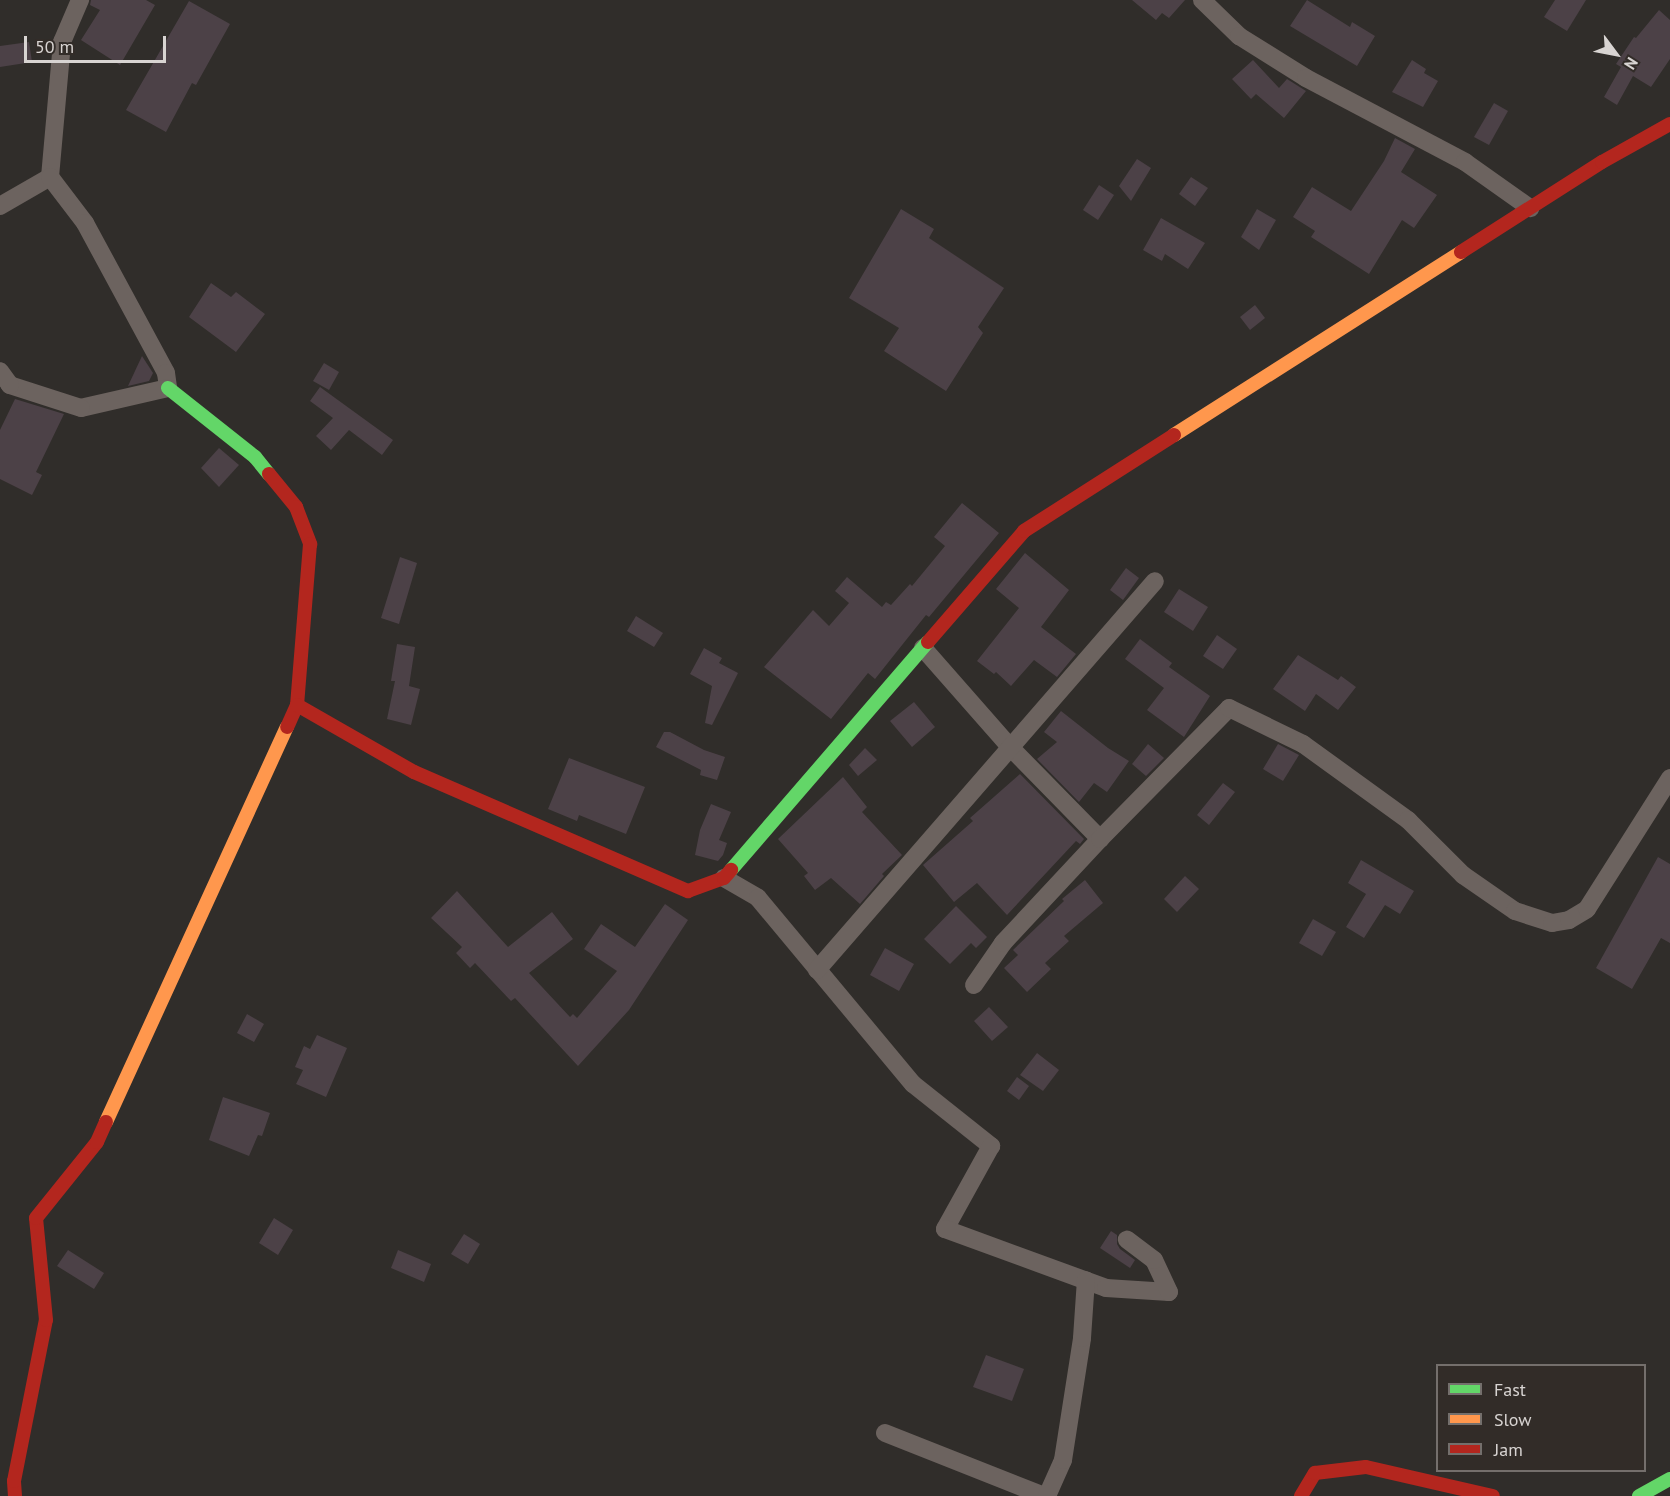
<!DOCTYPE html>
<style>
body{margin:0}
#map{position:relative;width:1670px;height:1496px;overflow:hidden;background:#302d2a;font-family:"PT Sans",sans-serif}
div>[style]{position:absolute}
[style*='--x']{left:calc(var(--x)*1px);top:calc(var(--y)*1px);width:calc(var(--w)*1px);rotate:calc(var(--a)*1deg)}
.building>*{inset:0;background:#4c4147}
.street>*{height:18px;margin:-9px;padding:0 9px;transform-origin:9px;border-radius:9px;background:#6c635f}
.fast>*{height:14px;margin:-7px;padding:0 7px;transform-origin:7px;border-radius:7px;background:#63d668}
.slow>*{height:14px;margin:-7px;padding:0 7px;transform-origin:7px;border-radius:7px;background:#ff974d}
.jam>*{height:14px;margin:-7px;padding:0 7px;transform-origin:7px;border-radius:7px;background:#b3261e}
span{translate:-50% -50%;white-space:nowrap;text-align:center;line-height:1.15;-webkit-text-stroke:6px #322c28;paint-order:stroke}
.legend{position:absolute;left:1436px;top:1364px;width:210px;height:108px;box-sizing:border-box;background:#322c28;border:2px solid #746f6c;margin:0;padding:8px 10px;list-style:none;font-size:18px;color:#d8d4d2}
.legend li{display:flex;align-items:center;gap:12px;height:30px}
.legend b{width:30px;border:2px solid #746f6c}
.north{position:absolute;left:1586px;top:24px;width:60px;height:60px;-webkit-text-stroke:4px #322c28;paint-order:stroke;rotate:122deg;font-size:16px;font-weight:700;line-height:24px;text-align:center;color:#d8d4d2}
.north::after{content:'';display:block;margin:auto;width:21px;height:27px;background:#d8d4d2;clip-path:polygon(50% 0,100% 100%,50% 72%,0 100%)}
.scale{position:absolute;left:24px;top:36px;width:142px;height:27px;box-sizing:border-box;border:3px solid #d8d4d2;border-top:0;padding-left:8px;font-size:18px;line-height:21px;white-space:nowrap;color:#d8d4d2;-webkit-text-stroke:4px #322c28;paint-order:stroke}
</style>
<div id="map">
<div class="building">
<i style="clip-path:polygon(91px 0,146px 0,155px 5px,120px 65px,81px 40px,100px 10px,90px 5px)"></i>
<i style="clip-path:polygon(1132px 0,1185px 0,1169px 18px,1162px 13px,1156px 20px)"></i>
<i style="clip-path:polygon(1307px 0,1350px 27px,1352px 22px,1375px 36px,1357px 66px,1290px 26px)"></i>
<i style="clip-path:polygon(1555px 0,1586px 0,1567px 31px,1544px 17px)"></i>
<i style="clip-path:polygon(189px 1px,230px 24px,196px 85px,192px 83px,166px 132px,126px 110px)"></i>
<i style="clip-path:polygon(1659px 10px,1670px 20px,1670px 59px,1651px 87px,1633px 76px,1617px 105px,1604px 97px,1621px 67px,1616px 64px,1634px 37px,1636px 38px)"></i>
<i style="clip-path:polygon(29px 42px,32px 62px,0 67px,0 46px)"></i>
<i style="clip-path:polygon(1253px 60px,1279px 88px,1287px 79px,1306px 91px,1284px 118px,1256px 94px,1251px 99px,1232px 79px)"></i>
<i style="clip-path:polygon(1412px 60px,1426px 69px,1424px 73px,1438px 81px,1423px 107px,1392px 92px)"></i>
<i style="clip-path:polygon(1494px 103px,1508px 111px,1489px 145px,1474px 137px)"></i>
<i style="clip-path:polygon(1395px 138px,1415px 149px,1401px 172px,1437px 195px,1414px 228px,1402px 220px,1369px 274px,1311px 237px,1315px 231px,1293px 217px,1312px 187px,1351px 211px,1384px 161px)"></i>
<i style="clip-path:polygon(1137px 159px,1151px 168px,1131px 201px,1119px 186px)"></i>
<i style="clip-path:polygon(1191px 177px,1208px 188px,1195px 206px,1179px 194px)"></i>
<i style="clip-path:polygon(1099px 185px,1114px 195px,1098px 220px,1083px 210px)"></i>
<i style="clip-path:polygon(901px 209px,934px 229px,929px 238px,1004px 288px,978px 327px,983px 333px,946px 391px,884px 351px,899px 328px,849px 298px)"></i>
<i style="clip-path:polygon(1257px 209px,1276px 220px,1259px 250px,1241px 237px)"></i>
<i style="clip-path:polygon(1161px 218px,1205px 243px,1188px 269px,1165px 254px,1162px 261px,1143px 250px)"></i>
<i style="clip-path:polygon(211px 283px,231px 297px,236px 292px,265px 314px,236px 352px,189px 317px)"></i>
<i style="clip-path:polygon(1255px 305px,1265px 318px,1250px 330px,1240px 317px)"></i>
<i style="clip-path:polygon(142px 356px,153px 373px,149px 381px,128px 386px)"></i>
<i style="clip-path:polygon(324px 363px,339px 372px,329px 390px,313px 381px)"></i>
<i style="clip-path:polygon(320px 387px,393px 440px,382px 455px,349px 430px,331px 450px,316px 436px,333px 418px,310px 401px)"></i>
<i style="clip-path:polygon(15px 399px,64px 414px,36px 472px,42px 475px,32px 495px,0 479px,0 430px)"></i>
<i style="clip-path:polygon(219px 448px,239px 465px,219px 487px,201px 468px)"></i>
<i style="clip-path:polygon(962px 503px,999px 533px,929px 617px,926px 615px,875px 679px,868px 673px,831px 719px,764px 667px,813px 610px,829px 626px,849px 603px,835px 591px,847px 577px,882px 607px,886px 602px,891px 605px,910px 584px,912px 586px,945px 546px,934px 537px)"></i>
<i style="clip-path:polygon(1025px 553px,1069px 590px,1041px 627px,1076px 654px,1057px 677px,1034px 660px,1011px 686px,996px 672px,994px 674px,977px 661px,1019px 608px,996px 589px)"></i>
<i style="clip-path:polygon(400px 557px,417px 563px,399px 624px,381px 618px)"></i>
<i style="clip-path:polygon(1126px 568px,1139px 578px,1123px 600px,1110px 590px)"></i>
<i style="clip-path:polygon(1179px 589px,1208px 607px,1193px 631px,1164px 612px)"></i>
<i style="clip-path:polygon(636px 616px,663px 633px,654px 647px,627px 631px)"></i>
<i style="clip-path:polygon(1217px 635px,1237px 649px,1223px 669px,1203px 656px)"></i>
<i style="clip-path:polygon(1140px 639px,1172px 663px,1169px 667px,1210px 696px,1184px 737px,1147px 710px,1164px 688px,1125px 659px)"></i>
<i style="clip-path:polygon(397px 644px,415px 647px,409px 686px,420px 689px,411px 725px,387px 719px,395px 681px,391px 681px)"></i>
<i style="clip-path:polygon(704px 648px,722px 658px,719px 663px,738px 673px,712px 725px,705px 723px,712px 686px,690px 674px)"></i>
<i style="clip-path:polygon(1298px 655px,1338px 680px,1341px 676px,1356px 687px,1338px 710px,1316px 694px,1305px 711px,1273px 689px)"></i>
<i style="clip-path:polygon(914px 702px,935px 727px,912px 747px,890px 721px)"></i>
<i style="clip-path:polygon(1061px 711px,1108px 748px,1129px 761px,1107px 792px,1094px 783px,1079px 802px,1037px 759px,1057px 742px,1044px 732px)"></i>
<i style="clip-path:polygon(664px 732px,670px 732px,704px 750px,725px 757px,717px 780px,700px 775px,701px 770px,656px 747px)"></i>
<i style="clip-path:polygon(1148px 744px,1164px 758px,1146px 776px,1132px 764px)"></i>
<i style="clip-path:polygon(1278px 744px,1299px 755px,1283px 781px,1263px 769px)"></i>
<i style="clip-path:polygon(865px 748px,877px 760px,858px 776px,849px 765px)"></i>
<i style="clip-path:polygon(569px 758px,645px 787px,626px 834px,579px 815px,577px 821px,548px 809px)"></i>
<i style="clip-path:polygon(1020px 774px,1084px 839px,1080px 844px,1076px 841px,1007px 915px,977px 883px,954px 902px,923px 865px,973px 821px,970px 818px)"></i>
<i style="clip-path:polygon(843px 777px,867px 807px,862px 812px,902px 855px,882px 874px,884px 876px,860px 904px,831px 878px,815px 890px,804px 876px,808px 873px,778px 839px)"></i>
<i style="clip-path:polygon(1223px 783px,1235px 792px,1209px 825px,1197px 815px)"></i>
<i style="clip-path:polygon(711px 804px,731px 812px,719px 840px,727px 843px,723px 855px,718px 861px,695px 855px,700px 830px)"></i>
<i style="clip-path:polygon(1658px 857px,1670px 864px,1670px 943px,1661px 938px,1632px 989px,1596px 968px)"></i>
<i style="clip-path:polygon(1361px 860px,1414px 891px,1400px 914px,1385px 905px,1364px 938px,1346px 927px,1366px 894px,1348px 883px)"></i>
<i style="clip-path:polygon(1185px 876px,1199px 889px,1177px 912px,1164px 899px)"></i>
<i style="clip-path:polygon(1085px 880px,1103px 903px,1064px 936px,1069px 941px,1045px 963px,1051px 969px,1027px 992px,1004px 968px,1018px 955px,1013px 950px,1064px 901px,1062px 899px)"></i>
<i style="clip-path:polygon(457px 891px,508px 947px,552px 912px,573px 939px,529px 973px,570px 1017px,573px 1014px,577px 1018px,617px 971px,584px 949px,601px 924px,635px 947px,665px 904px,688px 920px,629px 1010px,578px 1066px,515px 998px,511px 1001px,475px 963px,470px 968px,456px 953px,462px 947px,431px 918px)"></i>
<i style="clip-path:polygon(956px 906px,987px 937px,976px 948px,971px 943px,950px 964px,924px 939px)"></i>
<i style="clip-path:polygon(1313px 919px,1336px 932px,1322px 956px,1299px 943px)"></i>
<i style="clip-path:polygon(885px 948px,914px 964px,899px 991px,870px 975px)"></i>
<i style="clip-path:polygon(989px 1007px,1008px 1027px,992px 1041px,974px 1021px)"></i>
<i style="clip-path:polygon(247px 1014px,264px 1024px,254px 1042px,237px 1033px)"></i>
<i style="clip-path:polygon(317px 1035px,347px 1048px,326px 1097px,296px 1084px,303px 1070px,295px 1067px,304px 1046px,310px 1049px)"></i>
<i style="clip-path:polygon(1037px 1053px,1059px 1070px,1043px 1091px,1020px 1075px)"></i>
<i style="clip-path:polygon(1017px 1077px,1029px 1086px,1019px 1100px,1007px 1091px)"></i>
<i style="clip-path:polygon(223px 1097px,270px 1113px,262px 1136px,258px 1135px,249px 1156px,209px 1140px)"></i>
<i style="clip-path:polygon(274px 1218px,293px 1230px,278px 1255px,259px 1243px)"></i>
<i style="clip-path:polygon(1111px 1231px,1117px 1235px,1117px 1244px,1120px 1249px,1135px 1260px,1130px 1268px,1100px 1248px)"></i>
<i style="clip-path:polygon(464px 1234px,480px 1244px,468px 1264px,451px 1254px)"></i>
<i style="clip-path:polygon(68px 1250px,104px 1273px,94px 1289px,57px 1266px)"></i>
<i style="clip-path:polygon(398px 1250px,431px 1264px,424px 1282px,391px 1268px)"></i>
<i style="clip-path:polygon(986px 1355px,1024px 1369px,1012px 1401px,973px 1387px)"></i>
</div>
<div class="street">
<i style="--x:1202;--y:0;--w:52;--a:44.2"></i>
<i style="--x:1239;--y:36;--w:79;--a:32.1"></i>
<i style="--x:1306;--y:78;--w:180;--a:27.8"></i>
<i style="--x:1465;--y:162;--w:80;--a:35.3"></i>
<i style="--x:50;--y:177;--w:136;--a:-84.9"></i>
<i style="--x:62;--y:42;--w:46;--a:-66.8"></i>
<i style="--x:0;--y:206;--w:58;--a:-30.1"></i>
<i style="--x:50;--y:177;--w:58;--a:52.7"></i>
<i style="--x:85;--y:223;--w:170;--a:61.6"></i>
<i style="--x:166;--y:373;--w:15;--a:82"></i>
<i style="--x:168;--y:388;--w:89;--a:167.1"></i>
<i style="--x:81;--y:408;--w:75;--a:-162.1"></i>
<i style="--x:10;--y:385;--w:17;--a:-126"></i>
<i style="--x:923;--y:648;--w:132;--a:48.7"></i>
<i style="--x:1010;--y:747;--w:129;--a:45.6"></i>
<i style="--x:724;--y:878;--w:39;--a:30"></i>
<i style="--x:758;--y:898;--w:242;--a:50.2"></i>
<i style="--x:913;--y:1084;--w:100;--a:38.5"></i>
<i style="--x:991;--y:1146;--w:95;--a:119"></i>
<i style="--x:945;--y:1229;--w:171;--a:20.1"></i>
<i style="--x:1106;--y:1288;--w:63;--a:3.6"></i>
<i style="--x:1169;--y:1292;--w:35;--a:-115"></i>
<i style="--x:1154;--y:1260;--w:34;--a:-143"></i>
<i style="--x:817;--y:970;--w:515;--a:-49.01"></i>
<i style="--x:974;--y:985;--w:51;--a:-55.4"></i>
<i style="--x:1003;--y:943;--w:142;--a:-47"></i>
<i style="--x:1100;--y:839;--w:184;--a:-45.4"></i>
<i style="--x:1229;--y:708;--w:82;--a:25.9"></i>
<i style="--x:1303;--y:744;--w:130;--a:35.9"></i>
<i style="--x:1408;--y:820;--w:78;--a:45"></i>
<i style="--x:1463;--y:875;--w:63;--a:34.7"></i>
<i style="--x:1515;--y:911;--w:39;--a:18"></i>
<i style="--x:1552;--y:923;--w:17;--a:-10"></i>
<i style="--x:1569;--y:920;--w:21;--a:-31"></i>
<i style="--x:1587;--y:909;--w:155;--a:-57.6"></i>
<i style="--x:885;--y:1433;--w:171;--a:21.6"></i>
<i style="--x:1047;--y:1496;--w:39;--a:-66"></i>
<i style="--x:1063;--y:1460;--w:123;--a:-81.1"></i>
<i style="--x:1082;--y:1338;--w:58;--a:-86.1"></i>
</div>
<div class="fast">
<i style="--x:168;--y:388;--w:111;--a:38.4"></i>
<i style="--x:255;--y:457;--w:22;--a:51"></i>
<i style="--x:731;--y:870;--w:301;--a:-49.2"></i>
<i style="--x:1639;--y:1496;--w:35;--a:-29"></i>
</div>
<div class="slow">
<i style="--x:1174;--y:435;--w:340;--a:-32.5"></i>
<i style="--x:106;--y:1122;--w:434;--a:-65.4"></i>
</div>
<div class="jam">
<i style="--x:1461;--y:252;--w:167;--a:-32.6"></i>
<i style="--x:1602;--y:162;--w:78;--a:-29.2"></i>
<i style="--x:269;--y:474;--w:43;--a:50.7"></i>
<i style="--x:296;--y:507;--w:40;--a:69"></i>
<i style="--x:310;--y:544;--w:162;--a:94.6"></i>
<i style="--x:297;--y:705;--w:24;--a:114"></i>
<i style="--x:928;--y:642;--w:147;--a:-49.1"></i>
<i style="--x:1024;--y:531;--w:178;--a:-32.6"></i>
<i style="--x:297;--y:705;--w:135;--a:29.8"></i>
<i style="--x:414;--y:772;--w:299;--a:23.5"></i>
<i style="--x:688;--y:891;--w:38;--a:-20"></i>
<i style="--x:724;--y:878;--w:11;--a:-49"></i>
<i style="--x:15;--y:1496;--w:15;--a:-94"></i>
<i style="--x:14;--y:1481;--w:164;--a:-78.8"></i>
<i style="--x:46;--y:1320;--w:102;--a:-95.6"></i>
<i style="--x:36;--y:1218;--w:97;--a:-51.2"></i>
<i style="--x:97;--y:1142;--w:22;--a:-66"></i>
<i style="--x:1301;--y:1496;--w:27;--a:-59"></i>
<i style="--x:1315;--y:1473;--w:51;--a:-6.7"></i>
<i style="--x:1366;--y:1467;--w:130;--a:12.9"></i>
</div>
<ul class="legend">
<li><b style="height:8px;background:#63d668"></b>Fast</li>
<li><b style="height:8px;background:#ff974d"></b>Slow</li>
<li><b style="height:8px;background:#b3261e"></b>Jam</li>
</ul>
<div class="north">N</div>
<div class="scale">50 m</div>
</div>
